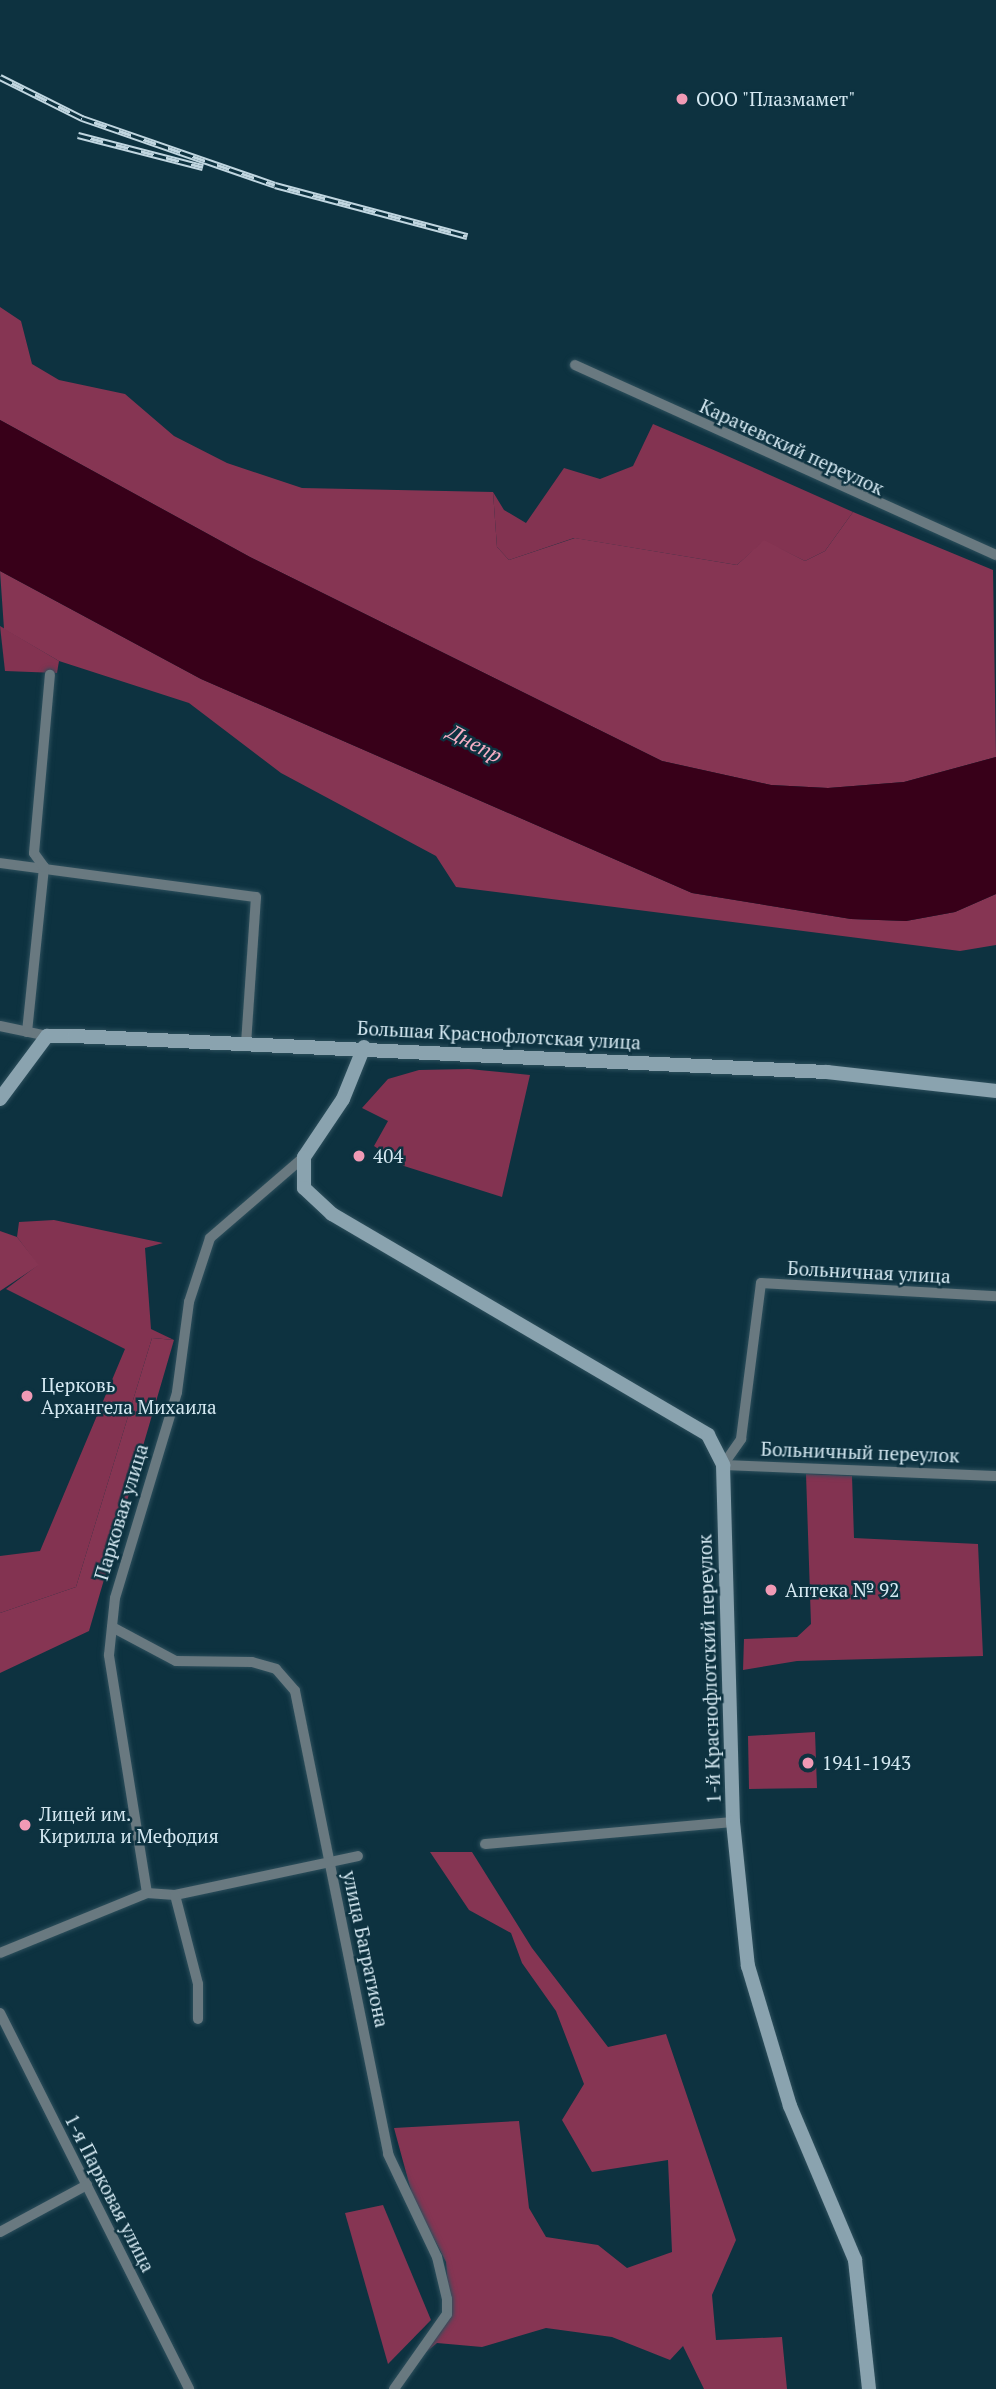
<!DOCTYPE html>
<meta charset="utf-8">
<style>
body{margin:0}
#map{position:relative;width:996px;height:2389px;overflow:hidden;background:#0d3240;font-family:"PT Serif",serif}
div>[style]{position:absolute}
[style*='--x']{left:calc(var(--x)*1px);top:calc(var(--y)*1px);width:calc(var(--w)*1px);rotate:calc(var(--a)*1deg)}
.green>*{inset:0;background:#833351}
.forest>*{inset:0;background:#863553}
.water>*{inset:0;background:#380019}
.roads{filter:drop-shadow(0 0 2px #2d4f5c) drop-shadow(0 0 2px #2d4f5c)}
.street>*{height:10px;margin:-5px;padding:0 5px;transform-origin:5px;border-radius:5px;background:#697980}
.secondary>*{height:14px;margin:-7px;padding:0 7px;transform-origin:7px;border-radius:7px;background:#8aa3af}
.rail>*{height:7px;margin-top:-3.5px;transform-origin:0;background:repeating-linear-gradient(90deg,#0d3240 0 13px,#c0d6e0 0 26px);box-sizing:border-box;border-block:2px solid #c0d6e0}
.dots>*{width:19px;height:19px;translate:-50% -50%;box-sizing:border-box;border:4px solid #0d3240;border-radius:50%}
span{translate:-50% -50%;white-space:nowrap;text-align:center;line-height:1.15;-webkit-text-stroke:5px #0d3240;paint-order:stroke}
.poi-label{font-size:19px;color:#d5e9f2}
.left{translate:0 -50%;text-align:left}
.street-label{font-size:19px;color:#d5e9f2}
.water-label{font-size:21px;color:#f5aec4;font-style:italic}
</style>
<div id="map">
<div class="green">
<i style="clip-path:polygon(653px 424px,716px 451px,853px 512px,825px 551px,805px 561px,764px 541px,737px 565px,574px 538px,509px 560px,497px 547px,493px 492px,504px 510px,526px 523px,564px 468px,600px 479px,633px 466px)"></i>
<i style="clip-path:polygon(0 626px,59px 661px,57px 673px,5px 671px)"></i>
<i style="clip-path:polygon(469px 1069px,530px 1075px,502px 1197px,404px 1166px,374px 1146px,388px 1121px,362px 1108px,388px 1079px,419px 1070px)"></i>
<i style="clip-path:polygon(54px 1220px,163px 1243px,145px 1248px,151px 1329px,174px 1340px,152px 1338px,76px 1587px,0 1613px,0 1556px,40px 1551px,125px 1349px,6px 1289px,38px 1265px,17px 1237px,19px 1222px)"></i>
<i style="clip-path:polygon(806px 1474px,852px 1476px,854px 1538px,978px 1544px,983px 1656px,797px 1661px,743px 1670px,744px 1639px,797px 1637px,811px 1624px)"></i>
<i style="clip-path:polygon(815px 1732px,817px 1788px,749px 1789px,748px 1736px)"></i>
</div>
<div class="forest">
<i style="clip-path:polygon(0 307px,21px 321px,32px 364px,59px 380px,125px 394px,174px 436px,227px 463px,302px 488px,493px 492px,497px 547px,509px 560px,575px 538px,737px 565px,764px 540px,805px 561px,825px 551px,853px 512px,993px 570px,996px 757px,904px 782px,828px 788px,771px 785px,662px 761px,250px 557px,0 420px)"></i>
<i style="clip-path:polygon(0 571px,201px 679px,692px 893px,851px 919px,906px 921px,955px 912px,996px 894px,996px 945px,960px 951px,456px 887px,436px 856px,281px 773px,189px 703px,59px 661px,4px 629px)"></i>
<i style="clip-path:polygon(0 1231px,17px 1237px,39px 1265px,0 1291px)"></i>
<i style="clip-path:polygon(152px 1338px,174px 1340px,89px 1631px,0 1673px,0 1613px,76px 1587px)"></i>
<i style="clip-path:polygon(430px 1852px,472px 1852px,532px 1948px,608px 2047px,666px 2034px,736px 2240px,712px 2295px,716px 2340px,782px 2337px,787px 2389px,704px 2389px,683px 2346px,670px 2360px,612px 2337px,546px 2328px,482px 2347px,437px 2343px,418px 2359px,450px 2317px,446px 2262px,413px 2198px,394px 2128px,519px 2121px,529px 2208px,546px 2237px,598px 2245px,627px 2268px,672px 2252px,668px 2160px,592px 2172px,562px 2120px,584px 2084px,556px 2011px,522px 1963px,511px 1933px,469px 1910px)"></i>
<i style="clip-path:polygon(383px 2205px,431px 2320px,388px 2364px,345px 2213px)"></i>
</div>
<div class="water">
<i style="clip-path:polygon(0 420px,250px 557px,662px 761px,771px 785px,828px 788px,904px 782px,996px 757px,996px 894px,955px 912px,906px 921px,851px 919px,692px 893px,201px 679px,0 571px)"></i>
</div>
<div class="roads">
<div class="street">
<i style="--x:575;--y:365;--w:462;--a:24.3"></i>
<i style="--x:0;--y:863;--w:258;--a:7.6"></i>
<i style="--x:256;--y:897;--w:145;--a:93.9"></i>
<i style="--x:0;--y:1026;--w:48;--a:12"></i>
<i style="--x:27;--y:1032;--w:166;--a:-84.1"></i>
<i style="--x:44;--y:867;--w:17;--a:-126"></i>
<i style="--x:34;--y:853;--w:179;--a:-84.9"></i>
<i style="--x:723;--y:1465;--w:32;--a:-55"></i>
<i style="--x:741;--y:1439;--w:157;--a:-82.7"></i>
<i style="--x:761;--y:1283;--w:235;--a:3.2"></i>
<i style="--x:723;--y:1465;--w:273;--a:2.3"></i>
<i style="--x:112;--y:1627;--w:72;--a:28"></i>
<i style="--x:176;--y:1661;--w:76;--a:0.8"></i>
<i style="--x:252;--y:1662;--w:25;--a:16"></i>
<i style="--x:276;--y:1669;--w:29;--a:49"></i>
<i style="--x:295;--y:1691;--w:472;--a:78.6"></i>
<i style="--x:388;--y:2154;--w:114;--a:64.6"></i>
<i style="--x:437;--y:2257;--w:43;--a:76.6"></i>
<i style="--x:447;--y:2299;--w:15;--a:90"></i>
<i style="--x:447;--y:2314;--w:92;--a:125.2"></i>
<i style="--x:485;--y:1844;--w:249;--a:-5.1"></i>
<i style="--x:147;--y:1893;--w:28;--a:4"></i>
<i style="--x:175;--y:1895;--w:187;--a:-12"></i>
<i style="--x:175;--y:1895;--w:92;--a:75.5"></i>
<i style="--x:198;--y:1984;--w:35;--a:90"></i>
<i style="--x:0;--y:1953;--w:159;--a:-22.2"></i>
<i style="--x:147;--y:1893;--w:241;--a:-99.1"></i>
<i style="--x:109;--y:1655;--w:57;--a:-84"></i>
<i style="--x:115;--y:1598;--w:215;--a:-73.2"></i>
<i style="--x:177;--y:1392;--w:91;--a:-82.4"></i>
<i style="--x:189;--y:1302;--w:67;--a:-71.8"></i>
<i style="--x:210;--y:1238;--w:124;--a:-40.8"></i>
<i style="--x:0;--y:2013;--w:421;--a:63.3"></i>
<i style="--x:0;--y:2232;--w:99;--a:-28.4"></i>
</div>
<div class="secondary">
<i style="--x:364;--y:1047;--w:56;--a:112"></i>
<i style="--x:343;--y:1099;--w:70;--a:123.9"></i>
<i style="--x:304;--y:1157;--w:31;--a:90"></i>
<i style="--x:304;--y:1188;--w:38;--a:43"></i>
<i style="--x:332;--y:1214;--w:436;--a:30.4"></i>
<i style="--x:708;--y:1435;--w:34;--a:63"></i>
<i style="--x:723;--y:1465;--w:357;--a:88.4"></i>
<i style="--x:733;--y:1822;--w:145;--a:84.1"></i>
<i style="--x:748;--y:1966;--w:146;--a:73.3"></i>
<i style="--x:790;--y:2106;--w:167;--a:67.1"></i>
<i style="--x:855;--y:2260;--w:130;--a:83.8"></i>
<i style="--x:0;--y:1099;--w:79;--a:-53.3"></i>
<i style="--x:47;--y:1036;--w:27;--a:0"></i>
<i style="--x:74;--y:1036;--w:754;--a:2.74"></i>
<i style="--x:827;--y:1072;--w:170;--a:6.4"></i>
</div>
</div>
<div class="rail">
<i style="--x:0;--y:77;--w:92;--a:26.6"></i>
<i style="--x:82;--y:118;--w:204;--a:19.1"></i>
<i style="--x:275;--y:185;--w:199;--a:14.9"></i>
<i style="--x:78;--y:135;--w:129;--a:14.4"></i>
</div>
<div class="dots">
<i style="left:682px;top:99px;background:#f09ab5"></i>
<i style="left:359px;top:1156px;background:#f09ab5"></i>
<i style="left:27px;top:1396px;background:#f09ab5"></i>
<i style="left:771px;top:1590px;background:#f09ab5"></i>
<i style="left:808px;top:1763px;background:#f09ab5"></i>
<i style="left:25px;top:1825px;background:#f09ab5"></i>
</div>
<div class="poi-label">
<span class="left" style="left:696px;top:99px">ООО "Плазмамет"</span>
<span class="left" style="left:373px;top:1156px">404</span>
<span class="left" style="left:41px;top:1396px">Церковь<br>Архангела Михаила</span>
<span class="left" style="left:785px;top:1590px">Аптека № 92</span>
<span class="left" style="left:822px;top:1763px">1941-1943</span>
<span class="left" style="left:39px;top:1825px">Лицей им.<br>Кирилла и Мефодия</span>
</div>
<div class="street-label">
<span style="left:792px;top:447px;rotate:25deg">Карачевский переулок</span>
<span style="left:499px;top:1035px;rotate:3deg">Большая Краснофлотская улица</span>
<span style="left:869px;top:1272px;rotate:3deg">Больничная улица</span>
<span style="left:860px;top:1452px;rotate:2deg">Больничный переулок</span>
<span style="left:121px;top:1512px;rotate:-73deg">Парковая улица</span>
<span style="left:709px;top:1669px;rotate:-92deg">1-й Краснофлотский переулок</span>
<span style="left:366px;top:1949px;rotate:78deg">улица Багратиона</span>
<span style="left:110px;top:2193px;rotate:63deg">1-я Парковая улица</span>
</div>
<div class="water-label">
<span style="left:475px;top:743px;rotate:28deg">Днепр</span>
</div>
</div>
